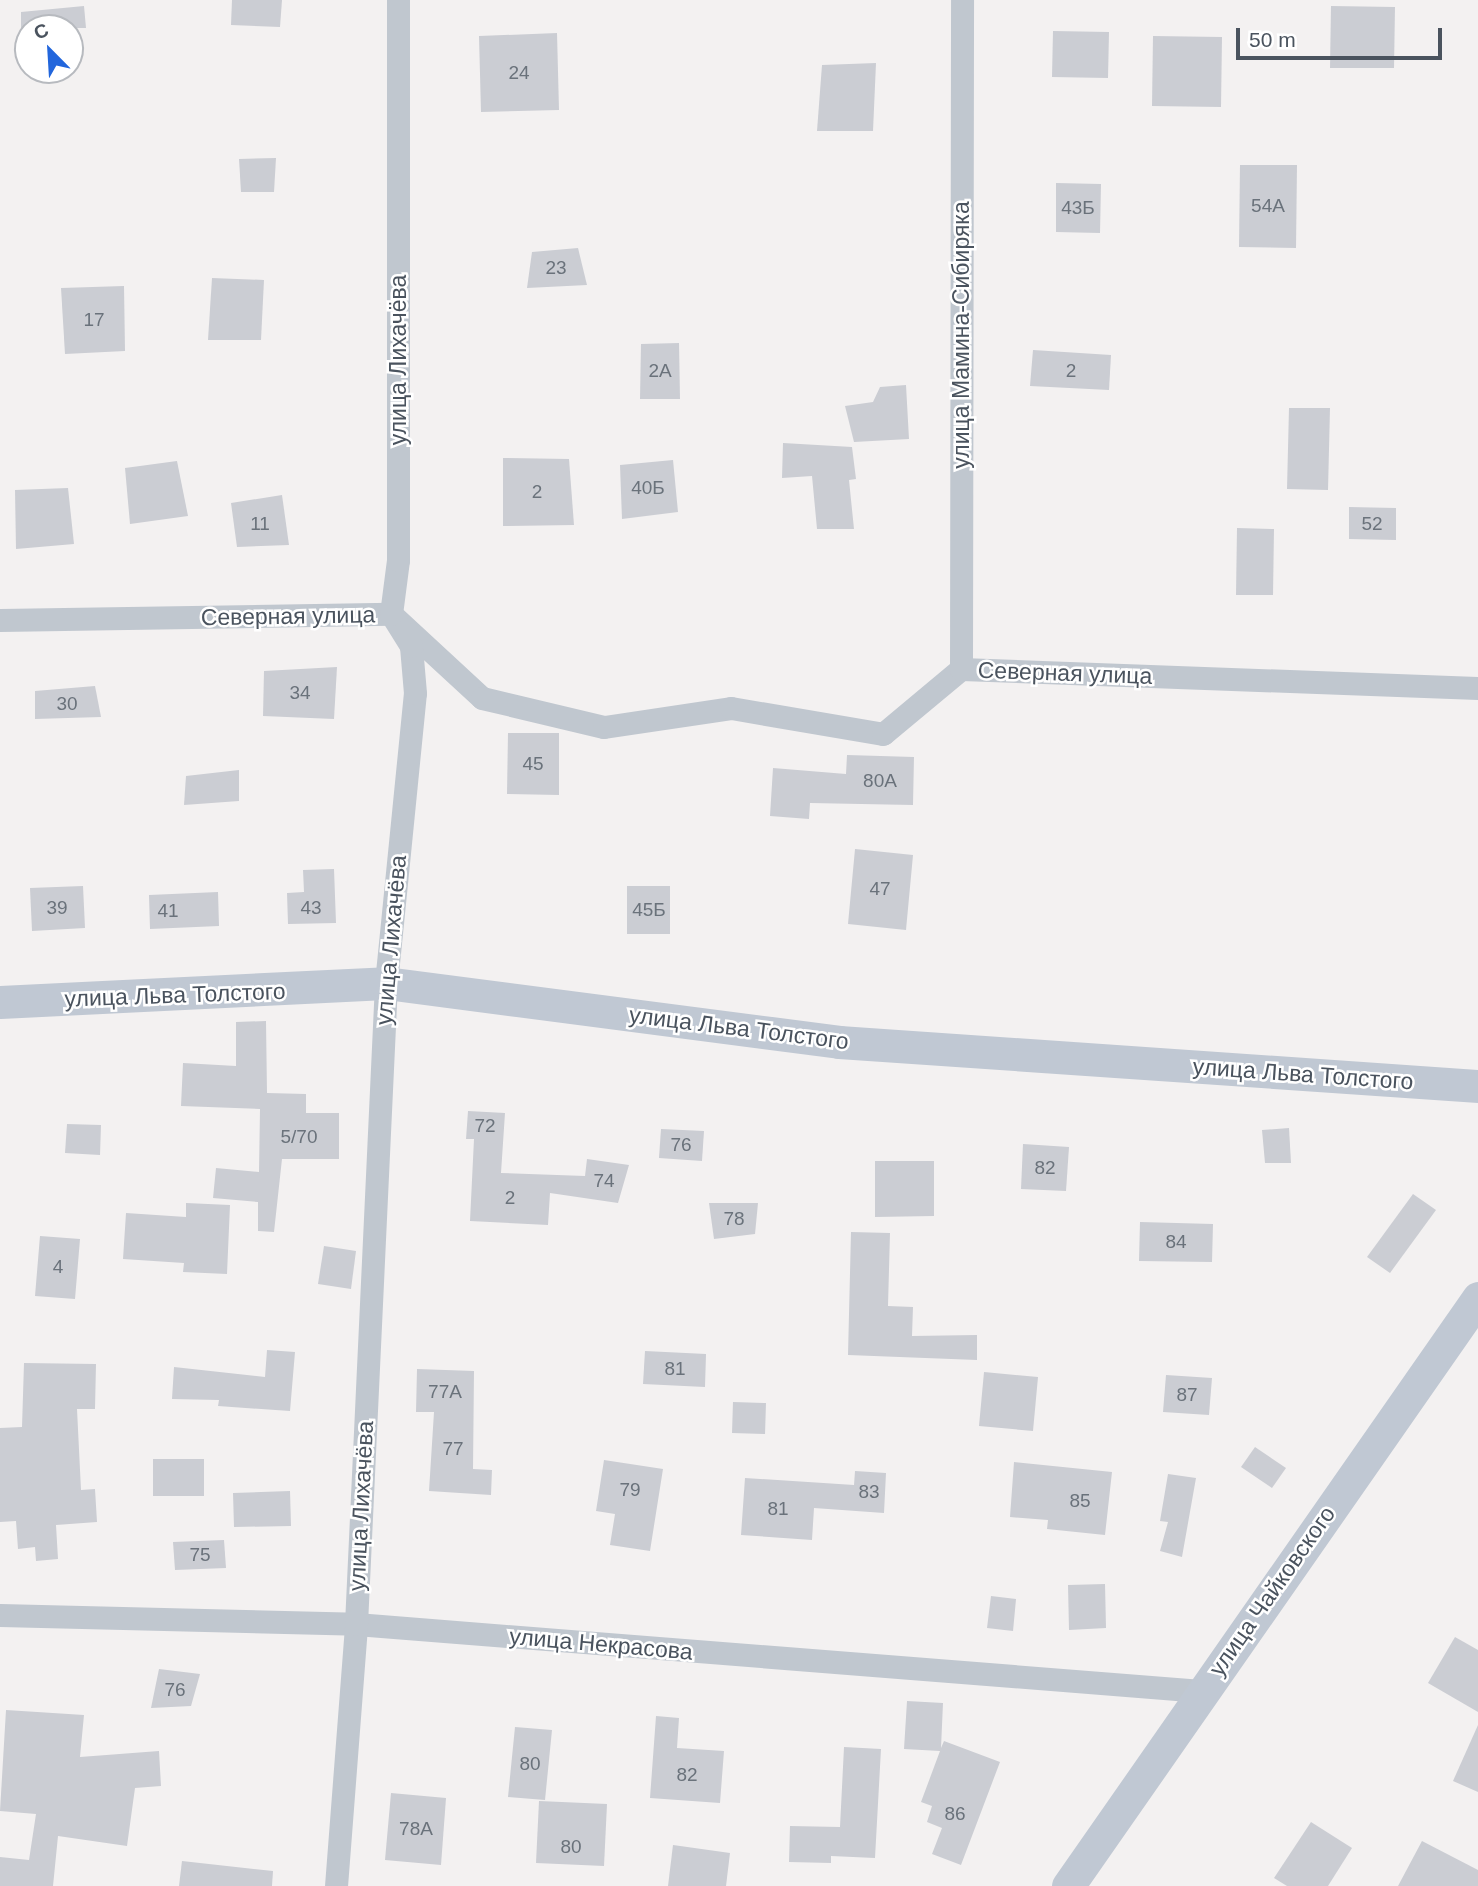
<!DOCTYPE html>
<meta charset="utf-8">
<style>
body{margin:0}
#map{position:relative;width:1478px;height:1886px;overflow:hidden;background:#f3f1f1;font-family:Arial,sans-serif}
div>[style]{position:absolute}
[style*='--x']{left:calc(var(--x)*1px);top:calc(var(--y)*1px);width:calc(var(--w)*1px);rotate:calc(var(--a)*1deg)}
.building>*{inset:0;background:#cbcdd3}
.street>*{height:23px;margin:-11.5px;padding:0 11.5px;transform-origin:11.5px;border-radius:11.5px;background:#c0c7cf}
.secondary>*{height:33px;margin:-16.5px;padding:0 16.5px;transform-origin:16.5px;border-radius:16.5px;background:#c0c8d3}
span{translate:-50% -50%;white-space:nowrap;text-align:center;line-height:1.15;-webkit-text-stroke:5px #fff;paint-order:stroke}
.number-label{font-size:19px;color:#6a727b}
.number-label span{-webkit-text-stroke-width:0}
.street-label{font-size:23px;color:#4a535e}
.north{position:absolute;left:14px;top:14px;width:70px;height:70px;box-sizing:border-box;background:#fff;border:2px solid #b7babf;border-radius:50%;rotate:336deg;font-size:19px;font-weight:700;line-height:28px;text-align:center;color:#4a535e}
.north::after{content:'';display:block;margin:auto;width:24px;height:32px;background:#2266dc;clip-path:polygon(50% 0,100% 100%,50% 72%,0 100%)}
.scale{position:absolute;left:1236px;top:28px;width:206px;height:32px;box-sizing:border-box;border:4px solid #4a535e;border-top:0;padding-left:9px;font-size:21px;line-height:24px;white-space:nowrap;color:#4a535e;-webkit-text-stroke:5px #fff;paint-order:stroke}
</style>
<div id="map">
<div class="building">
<i style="clip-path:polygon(232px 0,282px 0,280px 27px,231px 25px)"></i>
<i style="clip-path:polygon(84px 6px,86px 28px,21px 28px,21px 12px)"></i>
<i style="clip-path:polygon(1331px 6px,1395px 7px,1394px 68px,1330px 68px)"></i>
<i style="clip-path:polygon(1053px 31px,1109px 32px,1108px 78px,1052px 77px)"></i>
<i style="clip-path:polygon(557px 33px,559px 110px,481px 112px,479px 36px)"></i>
<i style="clip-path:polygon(1153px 36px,1222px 37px,1221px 107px,1152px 106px)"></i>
<i style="clip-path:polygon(876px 63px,873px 131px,817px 131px,822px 65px)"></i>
<i style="clip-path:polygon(276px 158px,274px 192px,241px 192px,239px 159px)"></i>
<i style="clip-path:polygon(1240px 165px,1297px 165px,1296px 248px,1239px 247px)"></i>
<i style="clip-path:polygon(1056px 183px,1101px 184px,1100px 233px,1056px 232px)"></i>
<i style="clip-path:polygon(578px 248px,587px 285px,527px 288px,532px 252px)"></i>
<i style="clip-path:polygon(212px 278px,264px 280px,261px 340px,208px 340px)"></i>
<i style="clip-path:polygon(124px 286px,125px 351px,65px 354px,61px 288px)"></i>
<i style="clip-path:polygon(679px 343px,680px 399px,640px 399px,641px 344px)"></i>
<i style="clip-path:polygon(1033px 350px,1111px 355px,1109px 390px,1030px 386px)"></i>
<i style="clip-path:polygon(906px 385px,909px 439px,854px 442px,845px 406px,873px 402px,880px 387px)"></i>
<i style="clip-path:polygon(1289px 408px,1330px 408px,1328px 490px,1287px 489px)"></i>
<i style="clip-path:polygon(783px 443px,852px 447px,856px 479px,849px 480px,854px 529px,817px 529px,812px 476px,782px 478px)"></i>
<i style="clip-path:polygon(503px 458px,569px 459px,574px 525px,503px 526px)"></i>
<i style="clip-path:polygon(673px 460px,678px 512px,622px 519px,620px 465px)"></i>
<i style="clip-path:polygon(177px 461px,188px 516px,130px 524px,125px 468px)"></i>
<i style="clip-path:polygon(68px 488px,74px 544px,16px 549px,15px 490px)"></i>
<i style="clip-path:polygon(282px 495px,289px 545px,237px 547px,231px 503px)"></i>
<i style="clip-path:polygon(1349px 507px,1396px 508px,1396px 540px,1349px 539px)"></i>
<i style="clip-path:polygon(1237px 528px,1274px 529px,1273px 595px,1236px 595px)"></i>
<i style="clip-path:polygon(337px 667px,334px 719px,263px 716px,264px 671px)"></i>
<i style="clip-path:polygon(95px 686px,101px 717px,35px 719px,35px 691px)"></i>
<i style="clip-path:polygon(508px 733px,559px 733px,559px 795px,507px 794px)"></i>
<i style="clip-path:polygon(847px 755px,914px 757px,913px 805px,810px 803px,809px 819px,770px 816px,773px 768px,846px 774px)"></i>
<i style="clip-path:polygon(239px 770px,239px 801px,184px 805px,186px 776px)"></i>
<i style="clip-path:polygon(855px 849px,913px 855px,906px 930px,848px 924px)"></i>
<i style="clip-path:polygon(334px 869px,336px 923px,288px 924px,287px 893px,304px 892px,303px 870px)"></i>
<i style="clip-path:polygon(83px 886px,85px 928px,32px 931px,30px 888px)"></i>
<i style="clip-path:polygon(627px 886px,670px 886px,670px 934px,627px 934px)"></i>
<i style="clip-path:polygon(218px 892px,219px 926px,150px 929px,149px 895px)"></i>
<i style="clip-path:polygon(266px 1021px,267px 1093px,306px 1094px,306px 1113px,339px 1113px,339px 1159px,282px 1159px,274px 1232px,258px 1231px,258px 1202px,213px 1198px,216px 1168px,259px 1172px,260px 1109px,181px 1106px,183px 1063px,236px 1066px,236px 1022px)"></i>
<i style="clip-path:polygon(468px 1111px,505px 1113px,501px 1173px,585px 1176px,587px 1159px,629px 1165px,618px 1203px,550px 1193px,548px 1225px,470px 1221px,474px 1139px,466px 1139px)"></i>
<i style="clip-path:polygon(67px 1124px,101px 1125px,100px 1155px,65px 1153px)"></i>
<i style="clip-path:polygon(1289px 1128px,1291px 1163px,1265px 1163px,1262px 1130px)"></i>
<i style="clip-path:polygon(661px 1129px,704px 1131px,702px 1161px,659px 1158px)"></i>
<i style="clip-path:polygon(1023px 1144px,1069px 1147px,1066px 1191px,1021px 1189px)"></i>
<i style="clip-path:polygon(875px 1161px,934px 1161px,934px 1216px,875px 1217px)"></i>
<i style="clip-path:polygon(1413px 1194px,1436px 1210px,1390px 1273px,1367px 1257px)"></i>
<i style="clip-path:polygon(186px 1203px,230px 1205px,227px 1274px,183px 1272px,184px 1263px,123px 1259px,126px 1213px,186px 1217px)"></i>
<i style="clip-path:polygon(709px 1203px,758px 1203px,755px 1234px,714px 1239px)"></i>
<i style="clip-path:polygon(1140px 1222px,1213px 1224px,1212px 1262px,1139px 1261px)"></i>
<i style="clip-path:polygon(851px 1232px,890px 1233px,888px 1306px,913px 1307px,912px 1336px,977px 1335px,977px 1360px,848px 1355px)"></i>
<i style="clip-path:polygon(40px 1236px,80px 1239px,75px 1299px,35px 1296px)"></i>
<i style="clip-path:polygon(324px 1246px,356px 1251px,351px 1289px,318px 1284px)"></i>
<i style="clip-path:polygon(267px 1350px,295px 1352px,290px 1411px,218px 1406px,219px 1400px,172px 1399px,174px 1367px,265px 1377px)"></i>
<i style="clip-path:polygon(645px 1351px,706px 1354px,705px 1387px,643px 1384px)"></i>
<i style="clip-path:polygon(24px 1363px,96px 1364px,95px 1409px,77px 1409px,81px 1490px,95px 1489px,97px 1522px,56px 1525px,58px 1559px,36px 1561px,35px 1547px,18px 1549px,16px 1521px,0 1522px,0 1428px,22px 1427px)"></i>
<i style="clip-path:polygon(417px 1369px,474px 1371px,473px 1469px,492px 1470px,491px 1495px,429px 1491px,434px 1412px,416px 1412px)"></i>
<i style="clip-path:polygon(984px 1372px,1038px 1377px,1033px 1431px,979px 1426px)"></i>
<i style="clip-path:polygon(1166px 1375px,1212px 1378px,1209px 1415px,1163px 1412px)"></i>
<i style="clip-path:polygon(733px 1402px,766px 1403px,765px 1434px,732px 1433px)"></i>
<i style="clip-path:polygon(1255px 1447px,1286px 1468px,1272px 1488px,1241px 1467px)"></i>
<i style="clip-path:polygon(153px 1459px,204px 1459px,204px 1496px,153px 1496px)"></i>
<i style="clip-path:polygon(604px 1460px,663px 1469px,650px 1551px,610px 1545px,615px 1514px,596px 1511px)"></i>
<i style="clip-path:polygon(1014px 1462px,1112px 1472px,1105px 1535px,1047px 1529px,1048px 1520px,1010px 1517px)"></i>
<i style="clip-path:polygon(855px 1471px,886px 1473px,884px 1513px,814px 1508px,812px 1540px,741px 1535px,745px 1478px,854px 1485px)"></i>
<i style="clip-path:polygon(1168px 1474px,1196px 1478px,1182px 1557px,1160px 1551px,1168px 1522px,1160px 1521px)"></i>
<i style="clip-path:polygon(290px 1491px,291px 1526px,234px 1527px,233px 1493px)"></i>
<i style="clip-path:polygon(224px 1540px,226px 1568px,175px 1570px,173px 1542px)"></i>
<i style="clip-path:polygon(1105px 1584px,1106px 1628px,1069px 1630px,1068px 1585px)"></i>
<i style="clip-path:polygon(991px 1596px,1016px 1599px,1013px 1631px,987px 1628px)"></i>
<i style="clip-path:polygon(1455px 1637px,1478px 1650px,1478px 1712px,1428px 1683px)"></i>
<i style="clip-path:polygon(159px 1669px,200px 1674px,191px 1706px,151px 1708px)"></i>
<i style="clip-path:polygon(907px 1701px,943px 1703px,941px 1748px,944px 1741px,1000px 1762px,961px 1865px,932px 1854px,942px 1828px,927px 1822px,932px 1806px,921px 1802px,940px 1751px,904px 1749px)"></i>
<i style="clip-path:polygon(6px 1710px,84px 1715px,80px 1757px,159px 1751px,161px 1786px,135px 1788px,127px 1846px,58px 1836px,53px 1886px,0 1886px,0 1857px,29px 1860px,36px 1814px,0 1811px)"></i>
<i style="clip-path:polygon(656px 1716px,679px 1718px,677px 1748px,724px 1751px,720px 1803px,650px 1798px)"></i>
<i style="clip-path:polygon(1478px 1725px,1478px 1792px,1453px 1781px)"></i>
<i style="clip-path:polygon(515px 1727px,552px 1730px,545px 1800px,508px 1797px)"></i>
<i style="clip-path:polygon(844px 1747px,881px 1749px,875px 1858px,831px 1856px,831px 1863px,789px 1862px,790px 1826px,840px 1827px)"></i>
<i style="clip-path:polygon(391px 1793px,446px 1798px,441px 1865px,385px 1860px)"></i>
<i style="clip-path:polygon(539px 1801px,607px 1804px,604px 1866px,536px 1863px)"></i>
<i style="clip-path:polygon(1311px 1822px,1352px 1848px,1328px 1886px,1287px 1886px,1274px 1878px)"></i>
<i style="clip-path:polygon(1422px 1841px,1478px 1870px,1478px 1886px,1398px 1886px)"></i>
<i style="clip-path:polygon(673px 1845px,730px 1853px,726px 1886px,668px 1886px)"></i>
<i style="clip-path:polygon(182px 1861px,273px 1871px,272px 1886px,179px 1886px)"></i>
</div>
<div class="street">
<i style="--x:0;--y:620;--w:391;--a:-0.9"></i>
<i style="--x:391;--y:614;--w:124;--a:42.7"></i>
<i style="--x:482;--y:698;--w:125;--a:13.4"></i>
<i style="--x:604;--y:727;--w:128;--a:-8.5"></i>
<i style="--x:731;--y:708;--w:154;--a:9.7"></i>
<i style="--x:883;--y:734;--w:102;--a:-39.8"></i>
<i style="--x:961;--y:669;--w:517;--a:2.1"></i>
<i style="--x:961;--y:669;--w:669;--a:-89.91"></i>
<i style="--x:0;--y:1615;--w:356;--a:1.4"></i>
<i style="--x:356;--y:1624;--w:848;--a:4.53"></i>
<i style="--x:336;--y:1886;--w:263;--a:-85.6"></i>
<i style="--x:356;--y:1624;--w:642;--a:-87.32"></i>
<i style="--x:386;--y:983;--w:291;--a:-84.3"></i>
<i style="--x:415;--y:693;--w:47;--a:-94.9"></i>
<i style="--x:411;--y:646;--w:38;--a:-122"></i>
<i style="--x:391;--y:614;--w:54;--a:-82.6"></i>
<i style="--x:398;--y:560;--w:560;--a:-90"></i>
</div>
<div class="secondary">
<i style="--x:0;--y:1002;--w:386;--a:-2.8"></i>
<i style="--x:386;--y:983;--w:457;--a:7.4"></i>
<i style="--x:839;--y:1042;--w:641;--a:3.94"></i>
<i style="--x:1068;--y:1886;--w:717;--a:-55.11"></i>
</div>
<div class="number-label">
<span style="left:519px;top:73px">24</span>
<span style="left:1268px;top:206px">54А</span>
<span style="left:1078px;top:208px">43Б</span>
<span style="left:556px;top:268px">23</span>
<span style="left:94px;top:320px">17</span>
<span style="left:660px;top:371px">2А</span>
<span style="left:1071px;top:371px">2</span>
<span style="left:648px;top:488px">40Б</span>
<span style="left:537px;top:492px">2</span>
<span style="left:260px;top:524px">11</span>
<span style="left:1372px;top:524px">52</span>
<span style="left:300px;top:693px">34</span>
<span style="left:67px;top:704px">30</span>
<span style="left:533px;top:764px">45</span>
<span style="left:880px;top:781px">80А</span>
<span style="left:880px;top:889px">47</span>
<span style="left:57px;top:908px">39</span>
<span style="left:311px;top:908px">43</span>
<span style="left:649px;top:910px">45Б</span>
<span style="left:168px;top:911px">41</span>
<span style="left:485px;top:1126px">72</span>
<span style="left:299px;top:1137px">5/70</span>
<span style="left:681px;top:1145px">76</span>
<span style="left:1045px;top:1168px">82</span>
<span style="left:604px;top:1181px">74</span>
<span style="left:510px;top:1198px">2</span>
<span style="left:734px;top:1219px">78</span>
<span style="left:1176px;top:1242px">84</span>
<span style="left:58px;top:1267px">4</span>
<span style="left:675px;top:1369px">81</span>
<span style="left:445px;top:1392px">77А</span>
<span style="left:1187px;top:1395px">87</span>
<span style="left:453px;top:1449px">77</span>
<span style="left:630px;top:1490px">79</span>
<span style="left:869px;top:1492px">83</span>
<span style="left:1080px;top:1501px">85</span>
<span style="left:778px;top:1509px">81</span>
<span style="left:200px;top:1555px">75</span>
<span style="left:175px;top:1690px">76</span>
<span style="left:530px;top:1764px">80</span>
<span style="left:687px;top:1775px">82</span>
<span style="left:955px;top:1814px">86</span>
<span style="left:416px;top:1829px">78А</span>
<span style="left:571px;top:1847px">80</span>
</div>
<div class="street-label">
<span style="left:961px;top:335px;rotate:-90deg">улица Мамина-Сибиряка</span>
<span style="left:398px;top:360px;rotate:-90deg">улица Лихачёва</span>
<span style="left:288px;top:616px;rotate:-1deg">Северная улица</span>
<span style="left:1065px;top:673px;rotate:2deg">Северная улица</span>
<span style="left:391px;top:940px;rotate:-85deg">улица Лихачёва</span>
<span style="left:175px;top:995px;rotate:-2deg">улица Льва Толстого</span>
<span style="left:739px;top:1028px;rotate:7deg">улица Льва Толстого</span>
<span style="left:1303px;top:1074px;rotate:4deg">улица Льва Толстого</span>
<span style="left:361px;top:1506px;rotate:-87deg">улица Лихачёва</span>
<span style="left:1272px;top:1591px;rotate:-55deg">улица Чайковского</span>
<span style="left:601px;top:1644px;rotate:5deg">улица Некрасова</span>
</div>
<div class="north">С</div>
<div class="scale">50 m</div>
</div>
